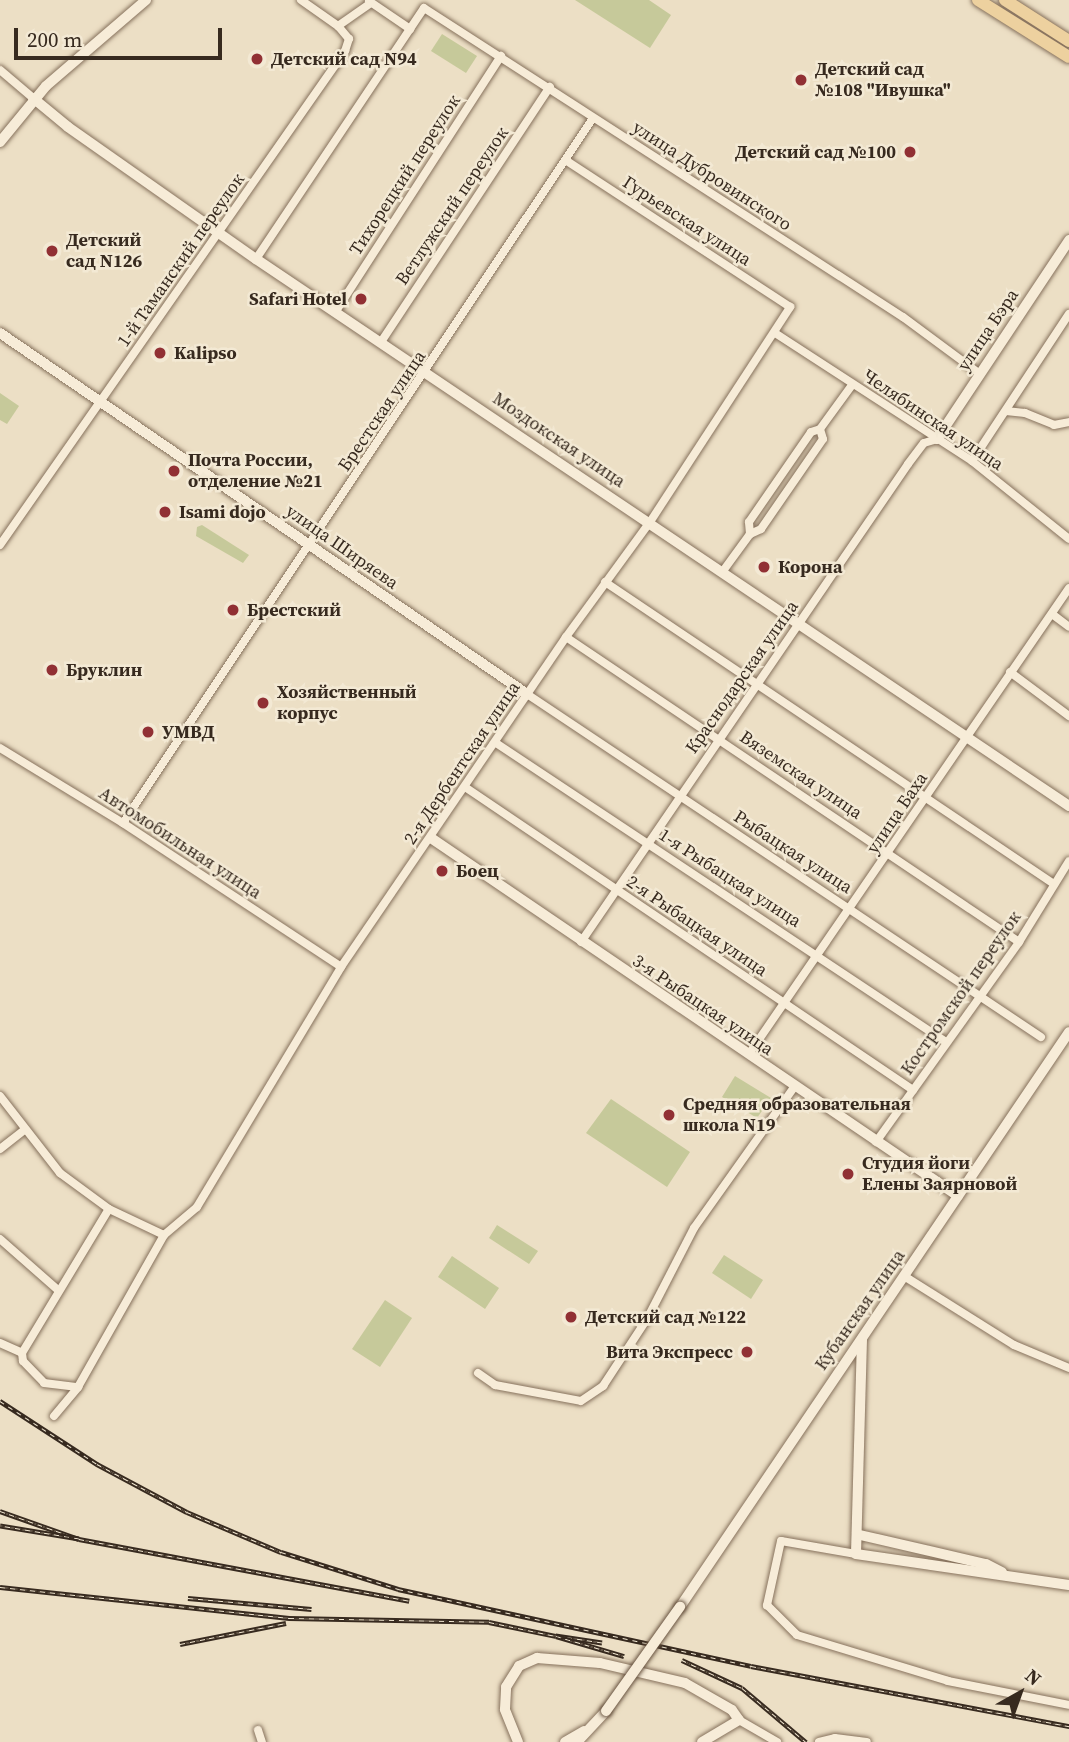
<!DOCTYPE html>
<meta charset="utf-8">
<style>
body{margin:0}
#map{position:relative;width:1069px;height:1742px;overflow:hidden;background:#ecdfc5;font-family:"Source Serif 4",serif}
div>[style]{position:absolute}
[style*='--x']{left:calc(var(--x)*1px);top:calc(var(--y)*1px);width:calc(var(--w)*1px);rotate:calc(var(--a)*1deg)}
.green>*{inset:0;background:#c6c99a}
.roads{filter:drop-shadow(0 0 2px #86715c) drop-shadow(0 0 2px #86715c)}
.minor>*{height:8px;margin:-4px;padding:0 4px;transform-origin:4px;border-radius:4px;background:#f7ecd8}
.tertiary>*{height:10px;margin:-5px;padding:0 5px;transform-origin:5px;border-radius:5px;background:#f7ecd8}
.secondary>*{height:10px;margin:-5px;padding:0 5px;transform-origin:5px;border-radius:5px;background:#f7ecd8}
.primary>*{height:12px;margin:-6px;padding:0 6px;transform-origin:6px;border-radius:6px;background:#edd19f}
.rail>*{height:4.5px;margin-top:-2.25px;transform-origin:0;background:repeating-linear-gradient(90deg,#f3e9d4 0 5px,#372a1f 0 10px);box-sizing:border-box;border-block:2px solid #372a1f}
.bridges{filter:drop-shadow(0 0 2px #67523f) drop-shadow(0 0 2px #67523f)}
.secondary-bridge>*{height:10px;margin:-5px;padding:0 5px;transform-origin:5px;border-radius:5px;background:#f7ecd8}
.dots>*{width:19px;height:19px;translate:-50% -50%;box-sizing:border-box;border:4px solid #f3e9d4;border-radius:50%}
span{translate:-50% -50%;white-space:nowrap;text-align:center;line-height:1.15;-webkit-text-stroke:5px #f3e9d4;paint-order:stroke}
.poi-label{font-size:18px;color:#372a1f;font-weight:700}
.left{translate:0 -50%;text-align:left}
.right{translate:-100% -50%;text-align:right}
.street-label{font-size:18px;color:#372a1f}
.north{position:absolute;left:985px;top:1658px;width:70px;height:70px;-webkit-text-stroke:5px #f3e9d4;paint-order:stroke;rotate:40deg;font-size:19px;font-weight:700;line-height:28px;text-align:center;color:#372a1f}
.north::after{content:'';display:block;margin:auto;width:24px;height:32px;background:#372a1f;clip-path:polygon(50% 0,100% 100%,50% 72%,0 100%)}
.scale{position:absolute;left:14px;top:28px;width:208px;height:32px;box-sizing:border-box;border:4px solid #372a1f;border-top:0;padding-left:9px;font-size:21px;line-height:24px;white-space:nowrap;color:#372a1f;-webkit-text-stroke:5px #f3e9d4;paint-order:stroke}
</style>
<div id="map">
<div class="green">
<i style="clip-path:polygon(575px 0,649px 0,671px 15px,650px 48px)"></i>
<i style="clip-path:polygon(442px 34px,477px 56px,466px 73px,431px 51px)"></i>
<i style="clip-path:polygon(0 393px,19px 406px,7px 424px,0 420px)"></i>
<i style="clip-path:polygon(202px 525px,249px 555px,243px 563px,196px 536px,197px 527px)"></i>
<i style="clip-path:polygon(735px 1076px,771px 1098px,757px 1118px,722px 1097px)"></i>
<i style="clip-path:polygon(611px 1099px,690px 1152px,667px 1187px,586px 1133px)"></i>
<i style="clip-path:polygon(497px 1225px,538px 1251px,529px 1264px,489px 1238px)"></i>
<i style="clip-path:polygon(724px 1255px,763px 1280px,751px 1299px,712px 1273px)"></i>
<i style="clip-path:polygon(452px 1256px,499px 1288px,485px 1309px,438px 1277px)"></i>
<i style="clip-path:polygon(385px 1300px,412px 1318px,380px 1367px,352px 1349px)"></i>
</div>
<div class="roads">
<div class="minor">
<i style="--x:301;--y:0;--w:45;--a:35.1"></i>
<i style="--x:369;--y:1;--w:50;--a:34.3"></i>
<i style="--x:0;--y:70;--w:43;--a:40.3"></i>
<i style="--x:256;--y:259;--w:302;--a:-56.2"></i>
<i style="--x:424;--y:8;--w:570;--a:32.83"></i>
<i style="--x:903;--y:317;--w:96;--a:36.5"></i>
<i style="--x:336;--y:311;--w:304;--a:-57.1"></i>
<i style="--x:775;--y:333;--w:235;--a:33"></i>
<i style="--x:972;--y:461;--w:124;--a:38.8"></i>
<i style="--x:381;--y:342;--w:306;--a:-56.5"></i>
<i style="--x:1006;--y:411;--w:19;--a:6"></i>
<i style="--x:1025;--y:413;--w:31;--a:22"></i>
<i style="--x:1054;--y:425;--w:15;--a:-11"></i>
<i style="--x:972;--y:461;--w:176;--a:-56.6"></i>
<i style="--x:750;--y:534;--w:12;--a:-24"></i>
<i style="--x:761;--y:529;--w:109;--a:-55.4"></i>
<i style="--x:823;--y:439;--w:10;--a:-107"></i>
<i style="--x:820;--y:429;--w:54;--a:-54"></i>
<i style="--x:0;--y:545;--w:603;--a:-55.07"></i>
<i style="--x:345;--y:51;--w:13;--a:-72"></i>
<i style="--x:349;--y:39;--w:17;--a:-130"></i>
<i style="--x:338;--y:26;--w:40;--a:-34.9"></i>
<i style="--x:723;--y:571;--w:46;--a:-53.9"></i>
<i style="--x:750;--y:534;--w:12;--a:-95"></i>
<i style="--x:749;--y:522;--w:109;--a:-55.4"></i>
<i style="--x:811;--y:432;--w:9;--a:-18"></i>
<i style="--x:605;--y:582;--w:541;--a:33.93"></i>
<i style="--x:1052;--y:614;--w:21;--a:37"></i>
<i style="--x:566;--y:637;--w:546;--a:33.95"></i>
<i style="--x:1010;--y:672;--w:74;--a:36.7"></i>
<i style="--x:527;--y:694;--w:618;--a:33.72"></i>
<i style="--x:496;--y:743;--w:540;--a:33.6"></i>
<i style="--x:0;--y:748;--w:144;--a:31.4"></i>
<i style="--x:123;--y:823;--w:261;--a:33.4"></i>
<i style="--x:465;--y:787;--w:541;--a:34.07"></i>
<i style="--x:123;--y:823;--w:847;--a:-56.31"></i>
<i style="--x:581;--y:942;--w:579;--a:-55.62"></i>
<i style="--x:908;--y:464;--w:26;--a:-53"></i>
<i style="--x:924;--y:443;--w:14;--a:-17"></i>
<i style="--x:749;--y:1054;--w:565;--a:-55.52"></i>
<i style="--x:0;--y:1096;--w:98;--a:52.1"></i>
<i style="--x:60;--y:1173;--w:61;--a:36.3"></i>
<i style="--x:109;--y:1209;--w:61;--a:25.3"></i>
<i style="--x:876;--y:1142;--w:246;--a:-54.4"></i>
<i style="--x:1019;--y:942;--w:95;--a:-58.3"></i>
<i style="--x:0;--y:1149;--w:29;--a:-38"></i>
<i style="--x:164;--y:1235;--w:43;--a:-40.3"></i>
<i style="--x:197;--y:1207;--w:280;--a:-59"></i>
<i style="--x:341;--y:967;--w:399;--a:-55.7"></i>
<i style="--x:566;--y:637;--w:142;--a:-53.9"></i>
<i style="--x:650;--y:522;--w:257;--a:-56.9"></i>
<i style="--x:790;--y:307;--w:267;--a:-146.8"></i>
<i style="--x:0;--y:1239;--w:76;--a:41.3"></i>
<i style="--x:904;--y:1276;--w:130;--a:32.1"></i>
<i style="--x:1014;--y:1345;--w:60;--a:22.7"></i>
<i style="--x:0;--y:1343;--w:24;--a:24"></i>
<i style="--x:22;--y:1353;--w:8;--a:83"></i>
<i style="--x:23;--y:1361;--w:30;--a:46"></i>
<i style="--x:44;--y:1383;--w:34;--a:7"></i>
<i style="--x:22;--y:1353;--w:168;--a:-58.9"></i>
<i style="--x:478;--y:1373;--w:21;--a:35"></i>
<i style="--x:495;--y:1385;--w:87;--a:10.5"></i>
<i style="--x:581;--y:1401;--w:27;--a:-34"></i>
<i style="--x:603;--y:1386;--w:80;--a:-56.7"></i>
<i style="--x:647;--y:1319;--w:102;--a:-62.7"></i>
<i style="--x:694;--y:1228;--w:174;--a:-54.6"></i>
<i style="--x:54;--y:1416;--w:38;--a:-50"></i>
<i style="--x:78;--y:1387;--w:175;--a:-60.5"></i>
<i style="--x:856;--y:1554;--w:76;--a:-170.2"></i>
<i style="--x:781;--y:1541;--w:66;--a:102.3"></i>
<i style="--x:767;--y:1605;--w:42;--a:45"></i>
<i style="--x:797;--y:1635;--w:158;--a:16.9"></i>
<i style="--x:948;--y:1681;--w:123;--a:11.2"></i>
<i style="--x:739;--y:1720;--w:44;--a:30.1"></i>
<i style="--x:258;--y:1730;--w:13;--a:72"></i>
<i style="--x:819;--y:1742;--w:16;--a:-14"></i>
<i style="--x:835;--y:1738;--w:32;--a:7"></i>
</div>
<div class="tertiary">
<i style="--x:0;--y:333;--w:639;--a:34.41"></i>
<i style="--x:431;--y:838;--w:637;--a:34.19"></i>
<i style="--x:518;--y:1742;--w:35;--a:-112"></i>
<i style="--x:505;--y:1709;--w:22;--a:-87"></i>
<i style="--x:506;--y:1687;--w:25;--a:-58"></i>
<i style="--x:519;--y:1666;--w:20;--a:-24"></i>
<i style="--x:537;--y:1658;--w:63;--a:4.5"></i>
<i style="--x:600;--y:1663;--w:87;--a:13.2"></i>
<i style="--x:685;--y:1683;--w:54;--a:29.9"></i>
<i style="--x:732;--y:1710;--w:12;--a:55"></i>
<i style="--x:739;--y:1720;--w:43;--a:149.3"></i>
<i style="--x:565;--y:1742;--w:22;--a:-30"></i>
</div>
<div class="secondary">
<i style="--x:33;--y:98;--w:45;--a:39.6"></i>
<i style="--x:68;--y:127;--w:230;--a:35.1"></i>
<i style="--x:256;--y:259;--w:980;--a:33.93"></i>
<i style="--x:0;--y:142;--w:72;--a:-50.6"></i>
<i style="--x:46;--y:86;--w:132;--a:-40.7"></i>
<i style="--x:937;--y:439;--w:239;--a:-56.4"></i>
<i style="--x:862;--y:1339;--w:215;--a:91.6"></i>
<i style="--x:856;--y:1554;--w:215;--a:8.3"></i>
<i style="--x:860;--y:1535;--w:129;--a:13"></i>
<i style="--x:986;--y:1564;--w:18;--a:27"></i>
<i style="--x:680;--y:1607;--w:694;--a:-55.92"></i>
<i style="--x:577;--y:1742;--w:42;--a:-46.9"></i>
</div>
<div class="primary">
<i style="--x:978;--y:0;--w:107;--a:32.1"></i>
<i style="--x:1005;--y:0;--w:76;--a:32.6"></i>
</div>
</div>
<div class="rail">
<i style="--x:0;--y:1401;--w:116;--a:33"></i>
<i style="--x:97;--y:1464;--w:102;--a:28.1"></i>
<i style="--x:187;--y:1512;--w:102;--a:23.1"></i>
<i style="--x:281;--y:1552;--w:123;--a:17.5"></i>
<i style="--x:398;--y:1589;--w:361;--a:12.3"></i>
<i style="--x:751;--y:1666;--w:324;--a:10.7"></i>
<i style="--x:0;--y:1511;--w:84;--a:19.5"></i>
<i style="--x:79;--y:1539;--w:80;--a:-170.7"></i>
<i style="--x:79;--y:1539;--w:336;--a:10.6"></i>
<i style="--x:0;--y:1587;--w:291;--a:6.1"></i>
<i style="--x:289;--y:1618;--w:200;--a:1.1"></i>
<i style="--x:489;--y:1622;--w:68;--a:11.8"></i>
<i style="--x:188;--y:1598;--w:124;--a:5.1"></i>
<i style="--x:602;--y:1643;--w:47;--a:-171.3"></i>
<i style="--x:556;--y:1636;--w:71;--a:16.4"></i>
<i style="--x:180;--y:1644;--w:108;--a:-11.2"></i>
<i style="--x:682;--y:1660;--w:66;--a:25"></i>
<i style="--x:742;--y:1688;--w:84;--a:40.2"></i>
</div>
<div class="bridges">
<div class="secondary-bridge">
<i style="--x:606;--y:1711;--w:128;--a:-54.6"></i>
</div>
</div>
<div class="dots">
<i style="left:257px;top:59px;background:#913034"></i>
<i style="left:801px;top:80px;background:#913034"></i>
<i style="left:910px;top:152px;background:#913034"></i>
<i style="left:52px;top:251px;background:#913034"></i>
<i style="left:361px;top:299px;background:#913034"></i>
<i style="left:160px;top:353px;background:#913034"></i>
<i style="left:174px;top:471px;background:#913034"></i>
<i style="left:165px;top:512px;background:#913034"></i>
<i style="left:764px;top:567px;background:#913034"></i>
<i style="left:233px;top:610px;background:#913034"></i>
<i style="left:52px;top:670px;background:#913034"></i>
<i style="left:263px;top:703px;background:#913034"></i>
<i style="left:148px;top:732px;background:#913034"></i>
<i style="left:442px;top:871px;background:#913034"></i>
<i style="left:669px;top:1115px;background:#913034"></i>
<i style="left:848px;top:1174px;background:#913034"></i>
<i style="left:571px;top:1317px;background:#913034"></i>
<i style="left:747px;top:1352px;background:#913034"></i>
</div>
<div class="poi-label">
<span class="left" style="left:271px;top:59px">Детский сад N94</span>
<span class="left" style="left:815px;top:80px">Детский сад<br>№108 "Ивушка"</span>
<span class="right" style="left:896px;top:152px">Детский сад №100</span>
<span class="left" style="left:66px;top:251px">Детский<br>сад N126</span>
<span class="right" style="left:347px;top:299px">Safari Hotel</span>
<span class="left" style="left:174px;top:353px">Kalipso</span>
<span class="left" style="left:188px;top:471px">Почта России,<br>отделение №21</span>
<span class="left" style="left:179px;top:512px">Isami dojo</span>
<span class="left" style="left:778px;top:567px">Корона</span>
<span class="left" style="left:247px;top:610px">Брестский</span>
<span class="left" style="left:66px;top:670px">Бруклин</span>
<span class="left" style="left:277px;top:703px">Хозяйственный<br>корпус</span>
<span class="left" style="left:162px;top:732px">УМВД</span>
<span class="left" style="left:456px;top:871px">Боец</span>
<span class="left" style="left:683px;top:1115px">Средняя образовательная<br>школа N19</span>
<span class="left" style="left:862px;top:1174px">Студия йоги<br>Елены Заярновой</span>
<span class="left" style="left:585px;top:1317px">Детский сад №122</span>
<span class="right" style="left:733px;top:1352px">Вита Экспресс</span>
</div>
<div class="street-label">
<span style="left:405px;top:175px;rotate:-57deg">Тихорецкий переулок</span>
<span style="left:712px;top:176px;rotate:33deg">улица Дубровинского</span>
<span style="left:452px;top:206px;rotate:-56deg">Ветлужский переулок</span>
<span style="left:687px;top:221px;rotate:33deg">Гурьевская улица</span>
<span style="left:181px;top:260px;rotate:-55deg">1-й Таманский переулок</span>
<span style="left:988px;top:330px;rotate:-56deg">улица Бэра</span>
<span style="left:382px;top:411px;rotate:-56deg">Брестская улица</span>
<span style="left:933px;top:420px;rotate:34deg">Челябинская улица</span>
<span style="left:559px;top:440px;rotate:34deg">Моздокская улица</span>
<span style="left:342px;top:547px;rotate:35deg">улица Ширяева</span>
<span style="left:742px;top:677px;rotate:-55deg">Краснодарская улица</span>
<span style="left:462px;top:763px;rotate:-56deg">2-я Дербентская улица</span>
<span style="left:801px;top:775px;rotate:34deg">Вяземская улица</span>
<span style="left:897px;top:813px;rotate:-56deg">улица Баха</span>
<span style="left:180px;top:843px;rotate:33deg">Автомобильная улица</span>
<span style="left:793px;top:852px;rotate:33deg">Рыбацкая улица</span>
<span style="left:730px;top:878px;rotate:33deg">1-я Рыбацкая улица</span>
<span style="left:697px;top:926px;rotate:34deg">2-я Рыбацкая улица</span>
<span style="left:961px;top:993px;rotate:-55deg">Костромской переулок</span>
<span style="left:703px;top:1005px;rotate:34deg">3-я Рыбацкая улица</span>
<span style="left:860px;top:1310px;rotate:-55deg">Кубанская улица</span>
</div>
<div class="north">N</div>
<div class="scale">200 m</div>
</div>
